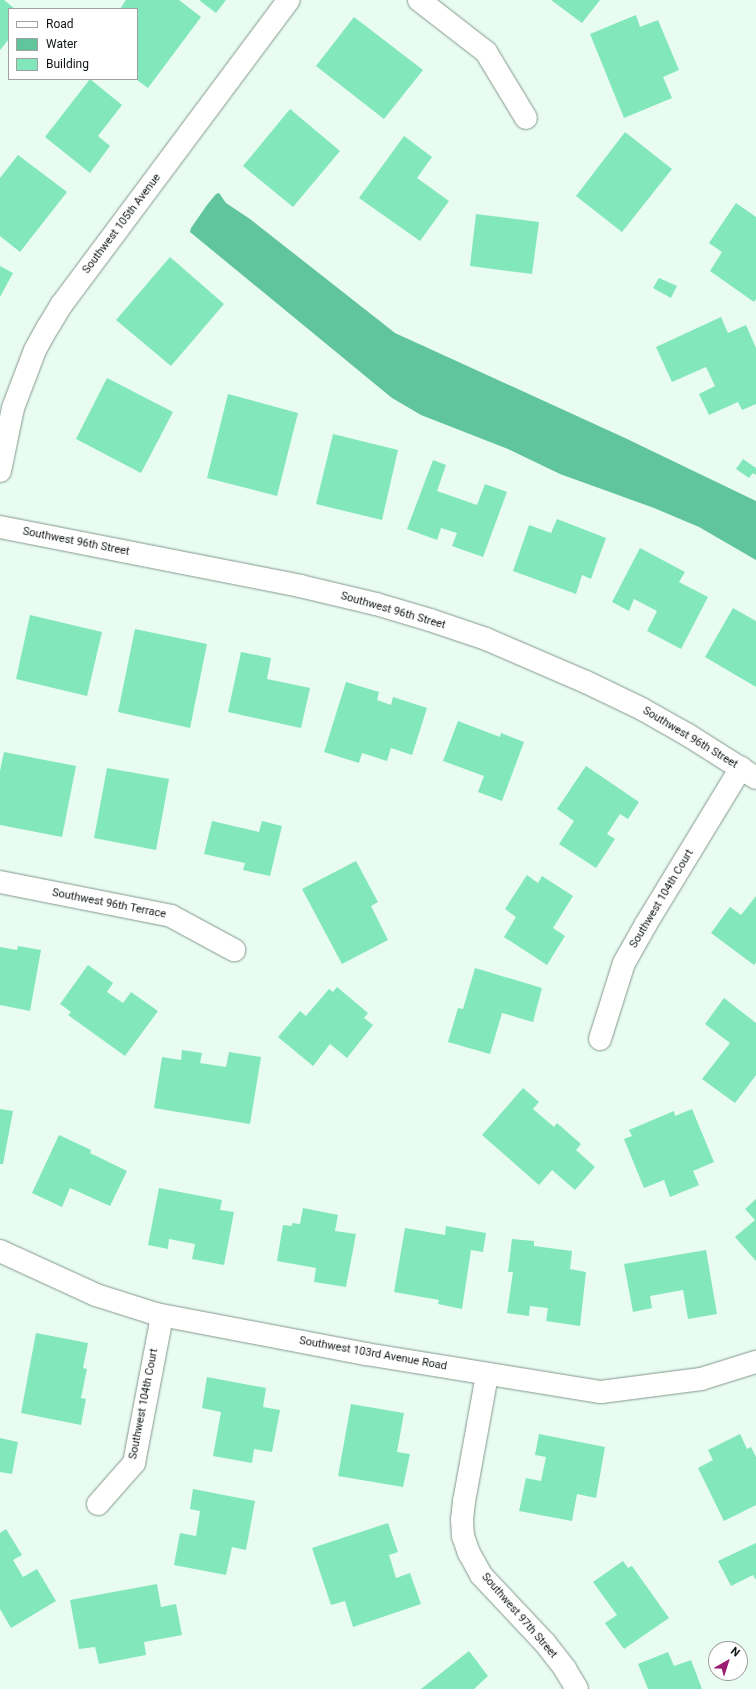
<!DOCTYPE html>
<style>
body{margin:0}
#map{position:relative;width:756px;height:1689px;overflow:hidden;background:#e8fcf2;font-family:Roboto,sans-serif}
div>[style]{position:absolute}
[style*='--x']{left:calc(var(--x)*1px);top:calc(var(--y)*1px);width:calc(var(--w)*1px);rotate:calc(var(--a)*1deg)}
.water>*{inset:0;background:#60c59b}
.building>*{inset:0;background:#83e7bc}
.roads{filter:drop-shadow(0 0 1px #85978e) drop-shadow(0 0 1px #85978e)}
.street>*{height:22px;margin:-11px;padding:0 11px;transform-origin:11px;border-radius:11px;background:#fff}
.secondary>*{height:22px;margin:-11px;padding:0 11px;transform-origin:11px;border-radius:11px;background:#fff}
span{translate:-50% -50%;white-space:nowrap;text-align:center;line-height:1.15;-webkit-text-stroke:3.5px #fff;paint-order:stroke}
.street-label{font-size:11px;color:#0e1512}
.legend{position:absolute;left:8px;top:8px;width:130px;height:72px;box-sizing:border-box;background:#fff;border:1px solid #9fa1a0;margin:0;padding:5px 7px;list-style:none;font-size:12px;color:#0e1512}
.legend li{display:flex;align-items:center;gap:8px;height:20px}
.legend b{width:20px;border:1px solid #9fa1a0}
.north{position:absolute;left:708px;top:1641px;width:40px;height:40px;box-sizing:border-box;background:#fff;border:1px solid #9fa1a0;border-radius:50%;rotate:39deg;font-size:11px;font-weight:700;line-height:16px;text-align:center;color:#0e1512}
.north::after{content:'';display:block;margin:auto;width:14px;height:18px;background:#991b72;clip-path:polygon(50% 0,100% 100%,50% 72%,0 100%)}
</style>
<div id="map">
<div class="water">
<i style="clip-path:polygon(219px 193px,226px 203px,250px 219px,395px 333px,625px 438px,756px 501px,756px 560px,699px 527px,654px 508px,560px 474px,508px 449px,421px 415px,392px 398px,190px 232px,191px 228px,207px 205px,216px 194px)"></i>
</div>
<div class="building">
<i style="clip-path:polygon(0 0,4px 0,15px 9px,9px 9px,9px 39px,0 50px)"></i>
<i style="clip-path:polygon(126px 0,179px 0,201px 17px,148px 88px,137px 80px,137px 9px,120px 9px)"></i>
<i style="clip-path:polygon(199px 0,226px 0,216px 13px)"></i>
<i style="clip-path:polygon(551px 0,600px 0,582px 23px)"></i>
<i style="clip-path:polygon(636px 15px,640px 27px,658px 20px,679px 70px,663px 77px,672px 98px,624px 118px,590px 34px)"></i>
<i style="clip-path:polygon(354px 17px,423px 70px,384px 119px,316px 66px)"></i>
<i style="clip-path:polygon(90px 79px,122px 105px,98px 136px,110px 146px,90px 173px,45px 137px)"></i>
<i style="clip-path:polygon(290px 109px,340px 151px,293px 207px,243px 166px)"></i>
<i style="clip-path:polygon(625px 132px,672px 169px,622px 232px,576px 196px)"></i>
<i style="clip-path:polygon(404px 136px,432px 157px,417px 178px,449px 201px,420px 241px,359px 198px)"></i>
<i style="clip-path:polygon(18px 155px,67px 192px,20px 252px,0 236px,0 178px)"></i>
<i style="clip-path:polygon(736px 203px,756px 217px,756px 299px,754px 302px,710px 271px,722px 252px,709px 243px)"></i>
<i style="clip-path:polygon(476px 214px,539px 222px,532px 274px,470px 266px)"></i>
<i style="clip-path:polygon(170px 257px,224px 304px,171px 366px,116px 320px)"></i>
<i style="clip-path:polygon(0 266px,13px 273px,0 297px)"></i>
<i style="clip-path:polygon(659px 278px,677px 286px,671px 298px,653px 288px)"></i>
<i style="clip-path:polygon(721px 317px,728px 333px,746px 325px,756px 348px,756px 404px,742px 410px,738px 402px,709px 415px,699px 394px,715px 386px,706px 367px,672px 382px,656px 347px)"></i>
<i style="clip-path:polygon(107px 378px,173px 412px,141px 473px,76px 439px)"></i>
<i style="clip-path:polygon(228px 394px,298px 413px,277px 496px,207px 478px)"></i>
<i style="clip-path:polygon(333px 434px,398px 450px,382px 520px,316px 504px)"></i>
<i style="clip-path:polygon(743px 459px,756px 468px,756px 475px,753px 473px,749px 478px,736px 469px)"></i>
<i style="clip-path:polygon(433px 460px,446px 465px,437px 491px,477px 505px,485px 484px,507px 492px,483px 557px,452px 546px,457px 533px,441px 528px,437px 540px,407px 529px)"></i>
<i style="clip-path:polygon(557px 519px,606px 538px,591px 579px,582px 575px,576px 594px,513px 571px,529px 525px,551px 533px)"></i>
<i style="clip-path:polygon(640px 548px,685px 572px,679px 582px,708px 597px,681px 649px,647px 631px,657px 611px,634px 599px,629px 611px,612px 602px)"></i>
<i style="clip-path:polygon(733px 608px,756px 621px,756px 687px,705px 657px)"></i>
<i style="clip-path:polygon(30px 615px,102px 632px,87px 696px,16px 679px)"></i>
<i style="clip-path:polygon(135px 629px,207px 644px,190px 728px,118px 712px)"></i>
<i style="clip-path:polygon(241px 652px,271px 658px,267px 679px,310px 688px,301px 728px,228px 712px)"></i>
<i style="clip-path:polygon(346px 682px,379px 692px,377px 700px,391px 705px,393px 697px,427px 708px,412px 755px,391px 748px,387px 761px,362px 753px,359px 763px,324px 752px)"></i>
<i style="clip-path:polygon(458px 721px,500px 737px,501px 733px,524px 742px,502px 801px,478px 792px,484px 776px,443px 761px)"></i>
<i style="clip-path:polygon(4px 752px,76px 766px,62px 837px,0 825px,0 771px)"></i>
<i style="clip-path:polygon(586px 766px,639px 802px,628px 819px,620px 814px,607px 834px,615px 839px,596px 868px,559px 844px,574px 821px,557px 809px)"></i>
<i style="clip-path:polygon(107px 768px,169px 779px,156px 850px,94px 838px)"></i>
<i style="clip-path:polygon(212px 821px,259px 832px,262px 821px,282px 826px,270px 876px,243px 870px,245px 863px,204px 854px)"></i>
<i style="clip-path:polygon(356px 861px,378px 902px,371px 906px,388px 940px,342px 964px,302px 889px)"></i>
<i style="clip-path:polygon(527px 875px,538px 883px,542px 876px,573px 896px,553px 928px,565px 936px,547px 965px,504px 937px,516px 917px,505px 909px)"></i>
<i style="clip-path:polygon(756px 896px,756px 962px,754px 965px,711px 933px,730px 907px,741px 915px)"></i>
<i style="clip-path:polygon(18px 946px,41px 950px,30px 1011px,0 1005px,0 947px,17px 950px)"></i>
<i style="clip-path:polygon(88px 965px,113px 983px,107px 992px,123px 1003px,131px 992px,158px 1011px,125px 1056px,68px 1015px,71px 1012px,60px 1004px)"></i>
<i style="clip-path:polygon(475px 968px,542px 988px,533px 1022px,502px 1013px,490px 1054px,448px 1042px,458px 1008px,463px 1009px)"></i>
<i style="clip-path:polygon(337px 987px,368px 1013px,364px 1018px,373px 1025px,347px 1058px,330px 1044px,313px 1066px,278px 1037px,300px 1011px,306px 1016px,329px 989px,333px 992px)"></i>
<i style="clip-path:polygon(724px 998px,756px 1023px,756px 1075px,735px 1103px,702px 1079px,730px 1043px,705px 1024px)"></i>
<i style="clip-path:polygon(182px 1050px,202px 1053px,200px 1063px,226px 1067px,229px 1052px,261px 1057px,250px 1124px,154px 1108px,162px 1057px,181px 1060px)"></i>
<i style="clip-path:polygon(523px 1088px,539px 1102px,533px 1109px,554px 1127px,557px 1123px,581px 1144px,576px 1150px,595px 1167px,575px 1190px,552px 1170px,539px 1185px,482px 1135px)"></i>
<i style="clip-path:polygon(0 1109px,13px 1111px,3px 1164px,0 1164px)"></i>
<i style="clip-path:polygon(692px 1109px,714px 1162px,693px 1171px,699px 1185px,670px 1197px,664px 1180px,644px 1188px,624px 1139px,632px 1136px,629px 1130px,674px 1111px,675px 1116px)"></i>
<i style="clip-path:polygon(59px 1135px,91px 1150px,90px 1153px,127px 1171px,110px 1206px,70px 1188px,62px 1207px,32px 1193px)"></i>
<i style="clip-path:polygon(159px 1188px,222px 1200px,220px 1210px,234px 1212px,224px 1265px,192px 1259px,195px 1244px,169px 1239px,168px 1249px,148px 1245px)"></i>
<i style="clip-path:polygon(756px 1199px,756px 1261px,735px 1237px,755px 1220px,745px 1209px)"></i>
<i style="clip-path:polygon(303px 1208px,338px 1215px,335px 1231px,356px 1234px,346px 1287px,314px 1282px,316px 1268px,277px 1261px,283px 1225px,292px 1226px,292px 1223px,300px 1224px)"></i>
<i style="clip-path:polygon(446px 1226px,486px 1233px,483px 1252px,471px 1250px,462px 1309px,438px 1304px,439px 1300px,394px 1292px,405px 1228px,445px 1235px)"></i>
<i style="clip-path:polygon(512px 1239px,534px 1241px,534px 1246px,572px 1251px,570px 1269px,586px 1272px,580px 1326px,546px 1321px,548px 1308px,530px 1306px,529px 1316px,507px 1313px,513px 1272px,508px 1272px)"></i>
<i style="clip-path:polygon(706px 1250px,717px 1314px,688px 1319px,683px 1290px,650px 1296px,652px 1308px,633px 1312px,624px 1264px)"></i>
<i style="clip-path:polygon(36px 1333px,88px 1343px,83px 1368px,87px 1369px,81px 1398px,86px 1399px,81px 1425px,21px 1413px)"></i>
<i style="clip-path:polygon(207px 1377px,266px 1388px,263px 1407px,280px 1410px,272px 1452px,254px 1449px,252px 1463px,213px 1456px,221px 1412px,202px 1408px)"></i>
<i style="clip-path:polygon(351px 1404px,404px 1413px,397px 1452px,410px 1454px,403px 1487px,338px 1476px)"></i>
<i style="clip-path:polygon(539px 1434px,605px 1447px,596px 1498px,577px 1494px,572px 1521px,519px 1511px,526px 1478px,541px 1481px,546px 1457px,535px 1455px)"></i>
<i style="clip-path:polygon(740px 1434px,747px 1449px,751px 1447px,756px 1457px,756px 1505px,724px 1521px,698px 1468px,713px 1460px,708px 1450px)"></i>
<i style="clip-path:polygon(0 1438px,18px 1442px,12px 1474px,0 1472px)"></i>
<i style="clip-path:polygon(193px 1489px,255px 1501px,246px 1550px,232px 1547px,226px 1575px,174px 1565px,180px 1533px,196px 1536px,200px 1511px,190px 1509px)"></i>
<i style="clip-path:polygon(388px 1523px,398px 1552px,389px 1555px,396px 1578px,410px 1573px,421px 1604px,353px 1627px,345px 1601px,331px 1605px,312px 1548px)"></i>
<i style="clip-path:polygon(6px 1529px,22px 1555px,13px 1560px,23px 1577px,37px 1569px,56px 1601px,11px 1628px,0 1609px,0 1533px)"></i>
<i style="clip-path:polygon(756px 1543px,756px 1580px,753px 1575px,731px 1586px,718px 1561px)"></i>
<i style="clip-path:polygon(623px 1561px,628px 1568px,632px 1566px,669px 1618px,624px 1649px,605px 1623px,617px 1615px,593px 1582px)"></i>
<i style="clip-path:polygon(157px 1584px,161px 1607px,176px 1604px,182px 1635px,144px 1642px,146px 1655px,99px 1664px,95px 1647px,79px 1649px,70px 1600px)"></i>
<i style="clip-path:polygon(469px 1651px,488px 1676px,474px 1689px,421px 1689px)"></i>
<i style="clip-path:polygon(668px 1652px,674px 1666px,691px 1660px,702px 1689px,648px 1689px,638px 1664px)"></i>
</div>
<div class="roads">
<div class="street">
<i style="--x:419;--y:0;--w:85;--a:37.8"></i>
<i style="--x:486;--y:52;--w:77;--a:58.8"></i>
<i style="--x:0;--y:471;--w:64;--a:-78.3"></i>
<i style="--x:13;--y:408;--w:62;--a:-69.2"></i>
<i style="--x:35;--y:350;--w:26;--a:-61"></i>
<i style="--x:48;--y:327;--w:27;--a:-59"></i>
<i style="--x:62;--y:304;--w:379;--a:-53.3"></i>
<i style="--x:0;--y:882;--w:174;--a:11.2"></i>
<i style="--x:171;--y:916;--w:72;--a:28.4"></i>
<i style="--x:600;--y:1039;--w:80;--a:-72.5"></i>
<i style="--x:624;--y:963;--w:45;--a:-60.6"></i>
<i style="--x:646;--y:924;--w:183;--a:-58.7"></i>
<i style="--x:0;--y:1251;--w:106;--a:24.6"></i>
<i style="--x:96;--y:1295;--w:63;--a:17.6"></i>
<i style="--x:156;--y:1314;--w:214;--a:10.8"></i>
<i style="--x:366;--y:1354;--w:238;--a:9.2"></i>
<i style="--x:601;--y:1392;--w:101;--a:-7.4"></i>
<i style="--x:701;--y:1379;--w:58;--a:-17.2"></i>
<i style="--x:487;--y:1375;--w:128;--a:100.3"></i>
<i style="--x:464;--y:1501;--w:18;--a:96"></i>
<i style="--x:462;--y:1519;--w:17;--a:87"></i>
<i style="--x:463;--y:1536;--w:18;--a:71"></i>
<i style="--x:469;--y:1553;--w:25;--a:61"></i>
<i style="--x:481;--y:1575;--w:93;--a:46.7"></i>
<i style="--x:545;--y:1643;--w:33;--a:52"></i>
<i style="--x:565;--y:1669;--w:23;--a:59"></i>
<i style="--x:98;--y:1504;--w:55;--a:-48.7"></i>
<i style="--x:134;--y:1463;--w:150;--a:-79.2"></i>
</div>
<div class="secondary">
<i style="--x:0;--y:527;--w:306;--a:11.1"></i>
<i style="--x:300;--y:586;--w:78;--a:13.3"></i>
<i style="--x:376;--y:604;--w:56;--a:16.5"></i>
<i style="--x:430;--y:620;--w:59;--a:18.7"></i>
<i style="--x:486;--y:639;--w:109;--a:23.3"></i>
<i style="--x:586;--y:682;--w:62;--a:25.7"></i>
<i style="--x:642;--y:709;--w:53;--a:29.5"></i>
<i style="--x:688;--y:735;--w:80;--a:32.3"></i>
</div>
</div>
<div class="street-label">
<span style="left:122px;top:224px;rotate:-53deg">Southwest 105th Avenue</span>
<span style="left:76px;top:542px;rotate:11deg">Southwest 96th Street</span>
<span style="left:393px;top:611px;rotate:16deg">Southwest 96th Street</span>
<span style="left:690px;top:738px;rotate:31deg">Southwest 96th Street</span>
<span style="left:662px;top:899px;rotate:-59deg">Southwest 104th Court</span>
<span style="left:109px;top:904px;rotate:11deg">Southwest 96th Terrace</span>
<span style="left:373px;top:1354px;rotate:10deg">Southwest 103rd Avenue Road</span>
<span style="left:144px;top:1404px;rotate:-79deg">Southwest 104th Court</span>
<span style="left:519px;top:1616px;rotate:49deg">Southwest 97th Street</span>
</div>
<ul class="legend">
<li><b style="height:5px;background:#fff"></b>Road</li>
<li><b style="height:11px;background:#60c59b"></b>Water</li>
<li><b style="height:11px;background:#83e7bc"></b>Building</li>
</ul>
<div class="north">N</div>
</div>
